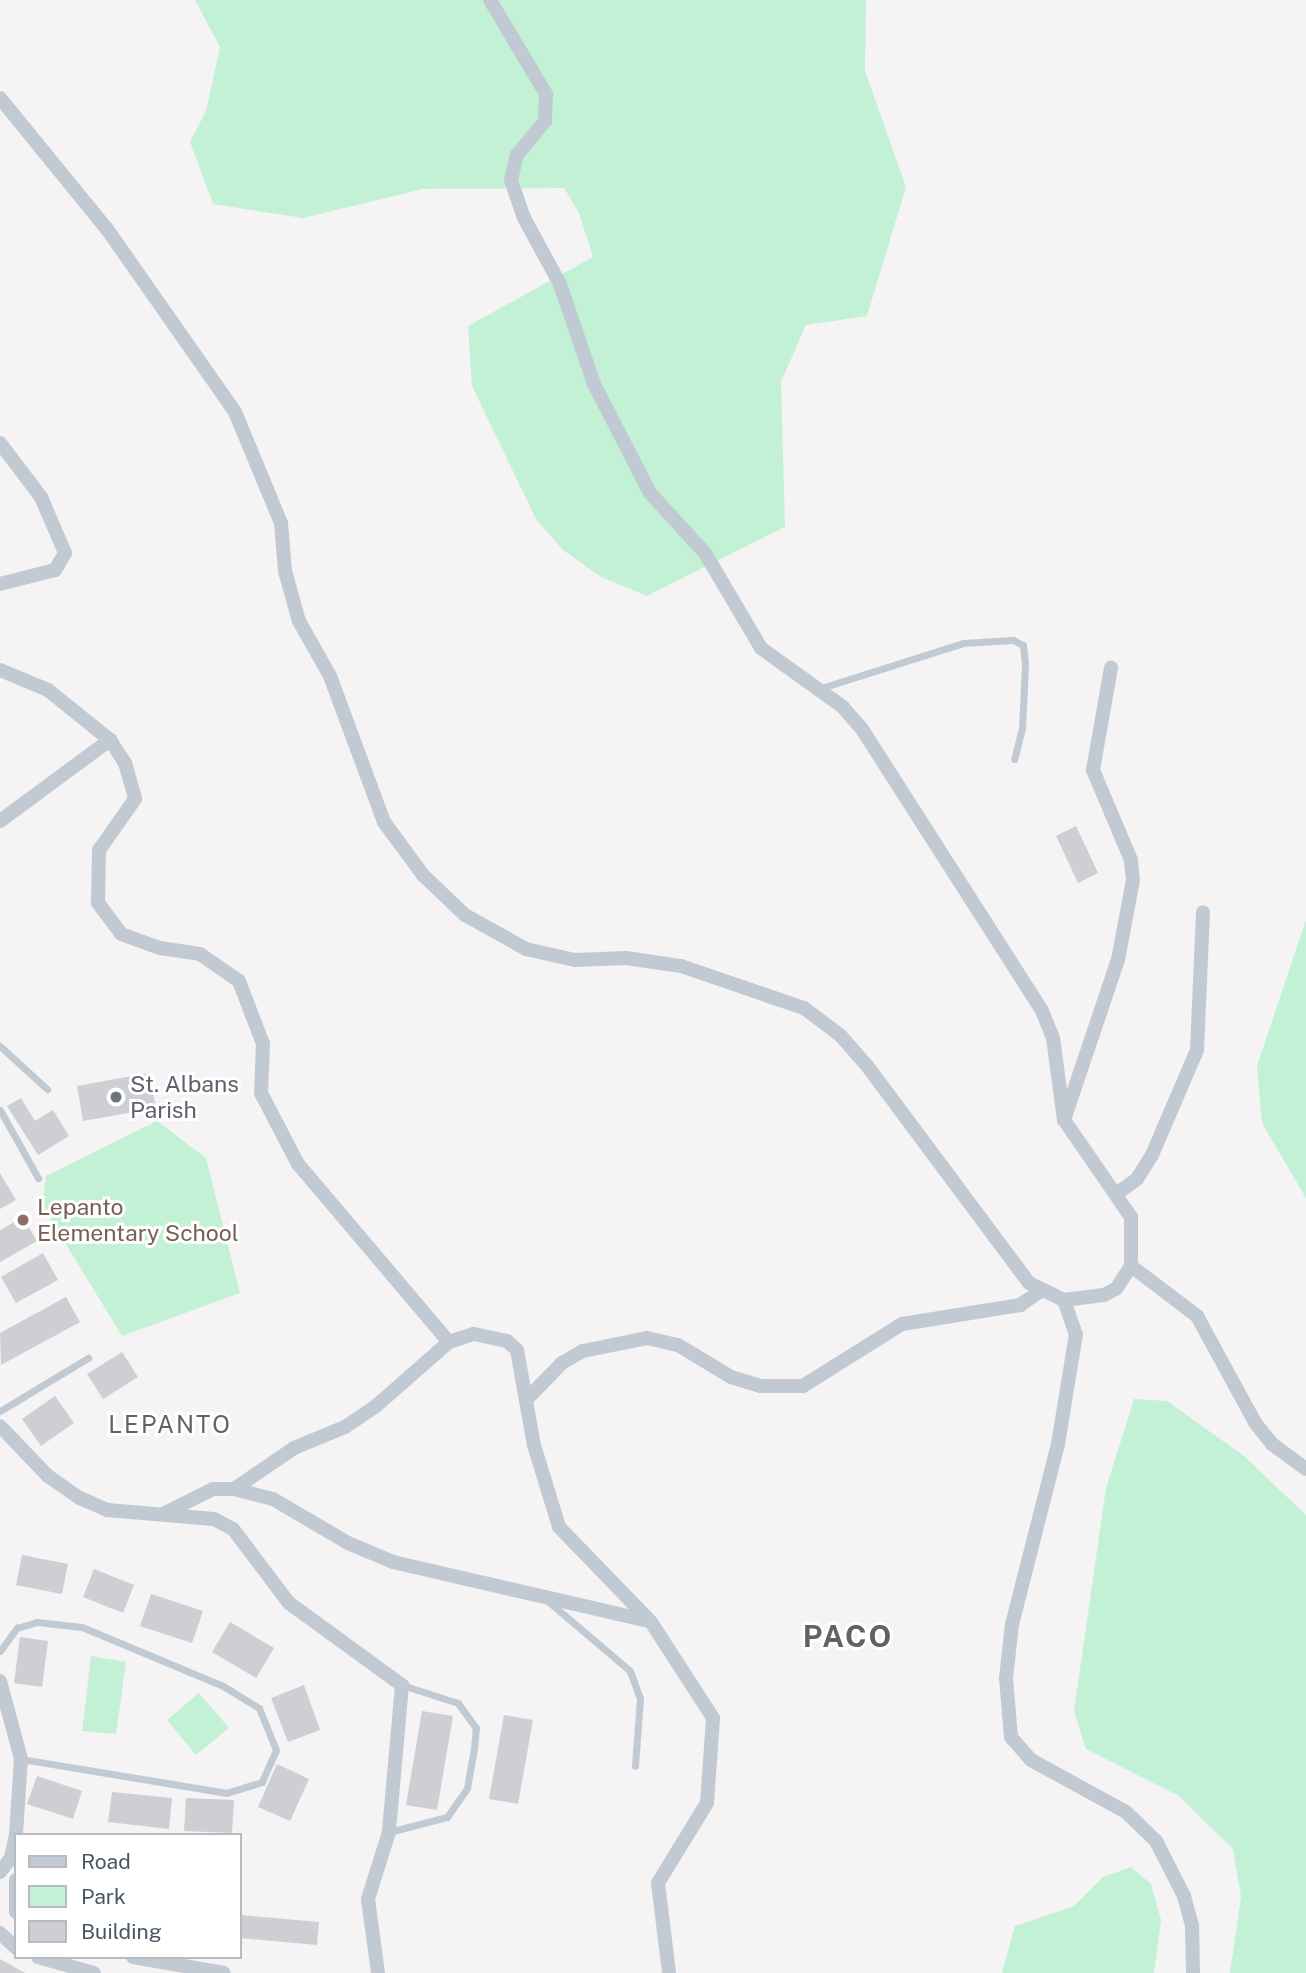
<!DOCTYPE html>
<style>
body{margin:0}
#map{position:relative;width:1306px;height:1973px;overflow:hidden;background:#f5f3f3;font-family:"Public Sans",sans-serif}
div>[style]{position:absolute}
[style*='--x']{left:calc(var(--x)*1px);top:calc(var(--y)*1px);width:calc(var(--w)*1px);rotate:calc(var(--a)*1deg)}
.green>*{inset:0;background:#c3f1d5}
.building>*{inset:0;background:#cdcfd5}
.service>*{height:7px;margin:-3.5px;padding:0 3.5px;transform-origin:3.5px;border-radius:3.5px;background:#c1cad2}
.minor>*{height:14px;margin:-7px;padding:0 7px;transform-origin:7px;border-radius:7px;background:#c1cad2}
.dots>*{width:19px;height:19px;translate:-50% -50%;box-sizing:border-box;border:4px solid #fff;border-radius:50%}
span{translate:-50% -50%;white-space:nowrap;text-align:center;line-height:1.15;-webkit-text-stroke:6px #fff;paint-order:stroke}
.worship-label{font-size:23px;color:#5b616d}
.left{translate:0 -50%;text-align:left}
.education-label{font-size:23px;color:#785e54}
.neighbourhood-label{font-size:24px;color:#5f6368;letter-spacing:2px}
.district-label{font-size:30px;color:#5f6368;font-weight:700;letter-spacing:2px}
.legend{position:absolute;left:14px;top:1833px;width:228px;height:126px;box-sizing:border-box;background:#fff;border:2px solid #b7bbc0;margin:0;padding:9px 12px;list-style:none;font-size:21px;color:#4a5661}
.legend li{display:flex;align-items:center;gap:14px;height:35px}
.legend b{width:35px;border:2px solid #b7bbc0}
</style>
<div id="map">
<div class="green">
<i style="clip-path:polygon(195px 0,866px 0,865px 71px,906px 187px,867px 316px,806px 325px,781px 382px,785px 527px,647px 596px,601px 577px,563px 550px,536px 519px,472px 386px,468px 326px,593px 257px,579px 213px,564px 188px,423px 189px,303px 218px,213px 204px,190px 142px,206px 111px,220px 47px)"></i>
<i style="clip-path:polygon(1306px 920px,1306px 1198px,1262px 1123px,1257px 1066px)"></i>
<i style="clip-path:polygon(157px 1121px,206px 1158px,240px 1293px,122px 1336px,42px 1205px,46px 1176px)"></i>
<i style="clip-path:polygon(1134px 1399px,1167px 1401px,1244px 1456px,1306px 1515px,1306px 1973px,1230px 1973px,1241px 1897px,1233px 1849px,1179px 1796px,1086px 1749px,1074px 1711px,1106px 1488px)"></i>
<i style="clip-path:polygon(91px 1656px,126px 1662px,116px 1734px,82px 1731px)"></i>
<i style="clip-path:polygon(199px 1693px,229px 1728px,196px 1755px,167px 1720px)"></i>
<i style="clip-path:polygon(1131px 1867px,1151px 1884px,1161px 1920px,1154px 1973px,1002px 1973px,1015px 1926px,1074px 1906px,1103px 1877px)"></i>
</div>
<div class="building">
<i style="clip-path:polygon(1076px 826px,1098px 873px,1078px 883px,1056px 836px)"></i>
<i style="clip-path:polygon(149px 1073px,156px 1108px,83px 1121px,77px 1086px)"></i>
<i style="clip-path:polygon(21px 1098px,35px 1121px,53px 1110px,69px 1136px,38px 1155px,7px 1106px)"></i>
<i style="clip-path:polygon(0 1173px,16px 1200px,0 1209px)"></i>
<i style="clip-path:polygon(23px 1217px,37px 1241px,0 1262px,0 1230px)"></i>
<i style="clip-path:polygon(43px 1253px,58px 1280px,16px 1303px,1px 1277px)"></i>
<i style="clip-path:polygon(66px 1297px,80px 1322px,1px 1365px,0 1333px)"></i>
<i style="clip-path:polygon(122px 1352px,138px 1377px,103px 1399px,87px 1374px)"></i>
<i style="clip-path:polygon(55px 1396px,74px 1423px,41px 1446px,22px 1419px)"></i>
<i style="clip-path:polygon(22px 1555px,68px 1564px,62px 1594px,16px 1585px)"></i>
<i style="clip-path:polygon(94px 1569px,134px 1585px,123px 1613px,83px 1597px)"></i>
<i style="clip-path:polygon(151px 1594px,203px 1611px,192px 1643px,140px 1626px)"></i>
<i style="clip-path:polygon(230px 1622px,274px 1648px,256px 1678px,212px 1652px)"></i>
<i style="clip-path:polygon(20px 1637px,48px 1641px,42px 1687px,14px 1683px)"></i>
<i style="clip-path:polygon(304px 1685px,320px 1730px,288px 1742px,271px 1698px)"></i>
<i style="clip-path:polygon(422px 1711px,453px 1716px,437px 1810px,406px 1805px)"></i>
<i style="clip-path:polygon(504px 1715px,533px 1720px,518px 1804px,489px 1799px)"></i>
<i style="clip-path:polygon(277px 1764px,309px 1779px,290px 1821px,258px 1807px)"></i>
<i style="clip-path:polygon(37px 1776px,82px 1791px,73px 1819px,27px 1804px)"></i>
<i style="clip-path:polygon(112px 1792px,172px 1798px,169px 1829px,108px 1822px)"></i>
<i style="clip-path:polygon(186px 1798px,234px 1800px,232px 1833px,184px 1831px)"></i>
<i style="clip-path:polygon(240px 1915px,319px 1922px,317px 1945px,240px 1938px)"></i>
<i style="clip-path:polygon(0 1959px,25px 1973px,0 1973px)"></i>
</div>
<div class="service">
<i style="--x:818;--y:689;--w:152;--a:-17.6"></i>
<i style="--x:963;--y:643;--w:50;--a:-3.4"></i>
<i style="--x:1013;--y:640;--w:11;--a:27"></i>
<i style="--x:1023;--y:645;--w:20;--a:84"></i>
<i style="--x:1025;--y:665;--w:63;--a:92.7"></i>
<i style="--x:1022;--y:728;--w:32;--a:104"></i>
<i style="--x:0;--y:1046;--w:64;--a:42.5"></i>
<i style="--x:0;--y:1110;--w:78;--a:60.8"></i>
<i style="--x:0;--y:1411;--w:103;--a:-31.1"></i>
<i style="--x:549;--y:1602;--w:106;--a:40.4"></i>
<i style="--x:630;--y:1671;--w:29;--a:70"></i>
<i style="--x:640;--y:1698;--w:68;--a:94.2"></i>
<i style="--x:0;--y:1651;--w:29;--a:-54"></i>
<i style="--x:17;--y:1628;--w:21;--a:-17"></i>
<i style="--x:37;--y:1622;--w:45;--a:6.3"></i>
<i style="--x:82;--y:1627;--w:153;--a:22.7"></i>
<i style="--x:223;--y:1686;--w:42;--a:31.4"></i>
<i style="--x:259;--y:1708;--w:45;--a:68"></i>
<i style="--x:276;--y:1750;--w:35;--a:114"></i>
<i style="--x:262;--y:1782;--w:37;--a:163"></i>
<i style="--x:227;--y:1793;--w:209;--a:-170.6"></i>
<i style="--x:389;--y:1832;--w:60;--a:-14.5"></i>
<i style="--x:447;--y:1817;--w:35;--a:-55"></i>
<i style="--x:467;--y:1788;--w:40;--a:-80"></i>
<i style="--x:474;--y:1749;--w:21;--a:-85"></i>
<i style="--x:476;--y:1728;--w:31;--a:-126"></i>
<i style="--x:458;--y:1703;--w:59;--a:-162.2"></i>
</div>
<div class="minor">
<i style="--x:0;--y:98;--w:169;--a:50.8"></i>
<i style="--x:107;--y:229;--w:223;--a:55"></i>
<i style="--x:235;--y:412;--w:120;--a:67.5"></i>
<i style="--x:281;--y:523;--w:48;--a:85.2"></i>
<i style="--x:285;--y:571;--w:52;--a:74.4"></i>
<i style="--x:299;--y:621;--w:63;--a:60.6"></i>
<i style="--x:330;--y:676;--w:156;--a:69.7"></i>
<i style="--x:384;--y:822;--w:66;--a:53.7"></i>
<i style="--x:423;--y:875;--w:58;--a:43.6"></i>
<i style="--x:465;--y:915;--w:70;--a:29.1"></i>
<i style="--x:526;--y:949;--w:50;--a:12.7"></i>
<i style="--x:575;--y:960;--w:51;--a:-2.2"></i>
<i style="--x:626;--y:958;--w:56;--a:8.3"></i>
<i style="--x:681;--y:966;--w:130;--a:18.9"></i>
<i style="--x:804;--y:1008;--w:46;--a:37.1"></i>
<i style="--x:841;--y:1036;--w:41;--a:48.9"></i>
<i style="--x:868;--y:1067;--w:269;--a:53.3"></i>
<i style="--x:1029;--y:1283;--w:39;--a:26"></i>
<i style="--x:1064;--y:1300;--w:40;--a:-7.1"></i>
<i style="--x:1104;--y:1295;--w:13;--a:-27"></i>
<i style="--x:1116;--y:1289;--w:27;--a:-57"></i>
<i style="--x:1131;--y:1266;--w:49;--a:-90"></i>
<i style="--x:1131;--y:1217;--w:118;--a:-124.6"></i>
<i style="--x:1064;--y:1120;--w:83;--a:-97.6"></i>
<i style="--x:1053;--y:1038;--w:31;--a:-112"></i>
<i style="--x:1041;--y:1009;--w:334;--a:-122.6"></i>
<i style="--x:861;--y:728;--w:28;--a:-131"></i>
<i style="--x:843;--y:707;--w:101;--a:-144.3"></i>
<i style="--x:761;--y:648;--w:110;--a:-120.5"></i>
<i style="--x:705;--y:553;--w:81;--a:-132.5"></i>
<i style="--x:650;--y:493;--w:123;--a:-117.2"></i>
<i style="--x:594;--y:384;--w:106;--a:-108.8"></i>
<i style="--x:560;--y:284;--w:75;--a:-118.6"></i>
<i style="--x:524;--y:218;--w:40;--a:-108.9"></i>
<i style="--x:511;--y:180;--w:26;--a:-77"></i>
<i style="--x:517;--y:155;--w:44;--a:-50.5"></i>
<i style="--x:545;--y:121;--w:27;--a:-88"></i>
<i style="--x:546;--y:94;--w:109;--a:-120.8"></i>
<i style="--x:0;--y:443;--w:68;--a:52.8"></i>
<i style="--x:41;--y:497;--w:61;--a:66.8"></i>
<i style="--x:65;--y:553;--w:20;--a:120"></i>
<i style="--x:55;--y:570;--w:57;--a:165.7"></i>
<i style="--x:0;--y:670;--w:52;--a:22.6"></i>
<i style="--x:48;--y:690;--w:80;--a:38.9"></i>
<i style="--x:110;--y:740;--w:27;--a:57"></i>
<i style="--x:125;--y:763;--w:37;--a:74"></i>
<i style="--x:135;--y:799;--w:62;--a:125.2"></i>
<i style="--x:99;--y:850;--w:53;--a:91.1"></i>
<i style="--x:98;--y:903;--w:39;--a:53"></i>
<i style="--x:121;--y:934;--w:41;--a:19.7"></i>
<i style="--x:160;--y:948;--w:40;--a:8.5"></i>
<i style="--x:200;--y:954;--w:47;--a:34.7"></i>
<i style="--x:239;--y:981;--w:67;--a:69.1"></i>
<i style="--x:263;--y:1044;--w:49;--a:92.3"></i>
<i style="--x:261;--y:1093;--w:80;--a:62.5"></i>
<i style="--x:298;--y:1164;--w:233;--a:49.7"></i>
<i style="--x:0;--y:821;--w:137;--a:-36.4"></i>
<i style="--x:1064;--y:1120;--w:169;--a:-71.4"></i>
<i style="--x:1118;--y:960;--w:81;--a:-79.4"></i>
<i style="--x:1133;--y:880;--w:20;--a:-96"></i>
<i style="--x:1131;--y:860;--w:98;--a:-112.9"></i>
<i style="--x:1093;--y:770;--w:104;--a:-80"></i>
<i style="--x:1119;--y:1192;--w:22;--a:-36"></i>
<i style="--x:1137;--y:1179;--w:28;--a:-58"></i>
<i style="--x:1152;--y:1155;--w:114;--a:-66.8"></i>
<i style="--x:1197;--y:1050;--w:138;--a:-87.5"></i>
<i style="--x:1131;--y:1266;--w:83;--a:37.1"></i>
<i style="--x:1197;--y:1316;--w:123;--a:61.4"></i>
<i style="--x:1256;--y:1424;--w:26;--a:51"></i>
<i style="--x:1272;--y:1444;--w:42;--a:36.3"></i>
<i style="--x:1064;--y:1300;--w:36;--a:71"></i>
<i style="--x:1076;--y:1334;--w:111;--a:99.3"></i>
<i style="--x:1058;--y:1444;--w:186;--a:104.3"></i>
<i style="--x:1012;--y:1624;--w:54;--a:96.3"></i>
<i style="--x:1006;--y:1678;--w:59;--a:85.2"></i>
<i style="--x:1011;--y:1737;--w:30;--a:49"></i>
<i style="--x:1031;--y:1760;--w:108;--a:28.7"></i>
<i style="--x:1126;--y:1812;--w:42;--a:44"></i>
<i style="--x:1156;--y:1841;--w:62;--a:63"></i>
<i style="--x:1184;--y:1896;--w:30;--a:75"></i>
<i style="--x:1192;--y:1925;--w:48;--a:88.8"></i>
<i style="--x:526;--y:1400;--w:52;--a:-45.8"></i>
<i style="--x:562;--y:1363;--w:24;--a:-30"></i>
<i style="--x:583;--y:1351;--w:65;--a:-11.5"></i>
<i style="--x:647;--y:1338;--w:32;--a:13"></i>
<i style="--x:678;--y:1345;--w:62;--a:31.1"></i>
<i style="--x:731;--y:1377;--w:30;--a:17"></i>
<i style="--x:760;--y:1386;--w:43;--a:0"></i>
<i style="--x:803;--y:1386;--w:117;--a:-32.1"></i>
<i style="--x:902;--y:1324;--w:120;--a:-9.1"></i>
<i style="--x:1020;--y:1305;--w:25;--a:-34"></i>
<i style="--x:0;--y:1426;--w:69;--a:46.2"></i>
<i style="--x:48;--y:1476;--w:39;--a:35"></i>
<i style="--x:80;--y:1498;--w:30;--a:24"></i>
<i style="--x:107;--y:1510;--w:107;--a:4.8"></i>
<i style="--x:214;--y:1519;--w:21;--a:28"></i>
<i style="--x:233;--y:1529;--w:93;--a:52.9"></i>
<i style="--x:289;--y:1603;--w:140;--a:36"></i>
<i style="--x:402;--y:1685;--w:148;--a:95.1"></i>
<i style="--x:389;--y:1832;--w:70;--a:107.4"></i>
<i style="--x:368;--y:1899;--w:75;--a:82.3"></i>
<i style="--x:234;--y:1489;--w:73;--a:-34.3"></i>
<i style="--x:294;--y:1448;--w:55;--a:-22.4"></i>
<i style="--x:345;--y:1427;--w:37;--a:-34"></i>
<i style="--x:376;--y:1406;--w:97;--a:-41.2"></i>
<i style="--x:449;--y:1342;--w:26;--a:-18"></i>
<i style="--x:474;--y:1334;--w:34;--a:12"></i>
<i style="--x:507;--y:1341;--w:13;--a:42"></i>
<i style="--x:517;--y:1350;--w:97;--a:79.9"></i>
<i style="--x:534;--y:1445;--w:86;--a:73"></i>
<i style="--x:559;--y:1527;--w:132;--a:45.9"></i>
<i style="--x:651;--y:1622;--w:114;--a:57.1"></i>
<i style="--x:713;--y:1718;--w:85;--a:94"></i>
<i style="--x:707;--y:1803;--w:94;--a:121.5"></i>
<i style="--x:658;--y:1883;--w:91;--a:83"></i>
<i style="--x:163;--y:1514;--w:56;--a:-26.6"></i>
<i style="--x:213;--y:1489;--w:21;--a:0"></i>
<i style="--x:234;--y:1489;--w:40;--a:14.4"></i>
<i style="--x:273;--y:1499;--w:87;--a:30.4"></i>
<i style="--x:348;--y:1543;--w:49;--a:22.9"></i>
<i style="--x:393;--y:1562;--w:262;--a:13"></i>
<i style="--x:0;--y:1681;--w:81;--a:74.9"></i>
<i style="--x:21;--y:1759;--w:76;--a:93.8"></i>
<i style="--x:0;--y:1872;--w:18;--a:-52"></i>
<i style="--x:11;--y:1858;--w:24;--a:-78"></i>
<i style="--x:16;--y:1880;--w:32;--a:90"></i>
<i style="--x:0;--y:1933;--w:22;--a:43"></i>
<i style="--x:38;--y:1957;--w:58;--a:15.9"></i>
<i style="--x:133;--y:1957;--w:92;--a:10"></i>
</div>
<div class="dots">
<i style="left:116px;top:1097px;background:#6b7280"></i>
<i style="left:23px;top:1220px;background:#8d6e63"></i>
</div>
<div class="worship-label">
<span class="left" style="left:130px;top:1097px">St. Albans<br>Parish</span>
</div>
<div class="education-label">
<span class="left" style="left:37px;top:1220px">Lepanto<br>Elementary School</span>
</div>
<div class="neighbourhood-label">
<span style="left:170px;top:1425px">LEPANTO</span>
</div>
<div class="district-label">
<span style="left:848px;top:1636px">PACO</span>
</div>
<ul class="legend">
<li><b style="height:9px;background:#c1cad2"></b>Road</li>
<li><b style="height:19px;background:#c3f1d5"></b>Park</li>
<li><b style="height:19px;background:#cdcfd5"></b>Building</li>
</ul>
</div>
